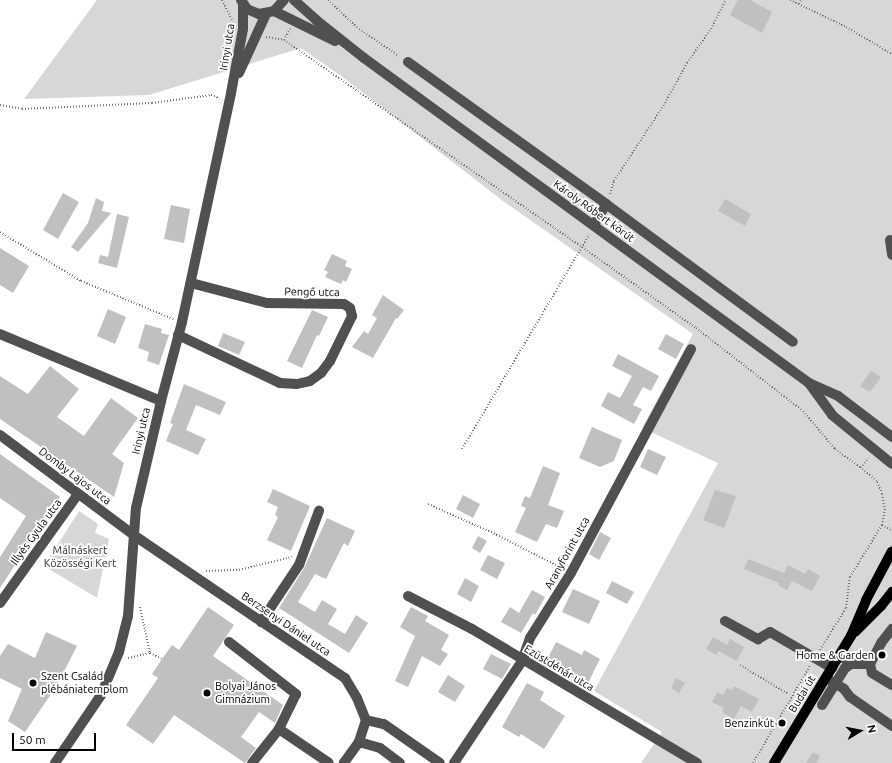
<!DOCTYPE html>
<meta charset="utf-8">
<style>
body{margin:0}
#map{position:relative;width:892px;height:763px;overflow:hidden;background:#fff;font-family:Ubuntu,sans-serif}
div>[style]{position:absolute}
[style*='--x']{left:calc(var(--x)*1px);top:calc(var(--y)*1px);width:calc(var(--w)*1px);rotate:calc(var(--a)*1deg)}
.green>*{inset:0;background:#d7d7d7}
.building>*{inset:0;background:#c0c0c0}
.path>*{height:2px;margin-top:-1px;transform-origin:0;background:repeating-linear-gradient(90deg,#727272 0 1px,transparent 0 3px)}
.minor>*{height:10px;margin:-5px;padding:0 5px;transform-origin:5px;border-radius:5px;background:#505050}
.major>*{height:10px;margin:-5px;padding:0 5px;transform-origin:5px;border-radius:5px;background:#000}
.dots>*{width:11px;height:11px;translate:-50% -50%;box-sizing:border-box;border:2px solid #fff;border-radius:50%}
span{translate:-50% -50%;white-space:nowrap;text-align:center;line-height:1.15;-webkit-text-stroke:3.5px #fff;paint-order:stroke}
.street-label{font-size:11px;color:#000}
.park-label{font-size:11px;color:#2e2e2e}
.poi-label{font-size:11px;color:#000}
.right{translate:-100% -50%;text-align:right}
.left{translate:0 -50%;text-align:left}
.north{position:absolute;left:840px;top:711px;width:40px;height:40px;-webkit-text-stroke:3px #fff;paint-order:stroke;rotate:80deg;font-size:11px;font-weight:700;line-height:16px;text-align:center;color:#000}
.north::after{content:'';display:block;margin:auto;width:14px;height:18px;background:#000;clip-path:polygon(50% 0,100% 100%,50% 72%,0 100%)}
.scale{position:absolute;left:12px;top:733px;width:84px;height:18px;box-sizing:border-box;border:2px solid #000;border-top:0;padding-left:5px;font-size:12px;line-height:14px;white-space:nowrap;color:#000;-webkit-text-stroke:3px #fff;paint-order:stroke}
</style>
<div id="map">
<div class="green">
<i style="clip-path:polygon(97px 0,892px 0,892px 763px,641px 763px,662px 732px,594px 691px,718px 463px,642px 428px,693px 334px,503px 201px,344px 78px,301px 48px,149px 95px,24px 99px)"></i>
<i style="clip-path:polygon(79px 511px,98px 524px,95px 533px,109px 539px,97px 598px,44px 566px)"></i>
</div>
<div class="building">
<i style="clip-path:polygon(738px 0,750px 0,772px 12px,762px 33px,730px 15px)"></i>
<i style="clip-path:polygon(63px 193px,79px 202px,58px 239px,43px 230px)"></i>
<i style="clip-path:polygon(96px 198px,104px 202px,102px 211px,111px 213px,78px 252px,71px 247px,88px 223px)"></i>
<i style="clip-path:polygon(725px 199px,751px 214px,745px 226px,718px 211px)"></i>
<i style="clip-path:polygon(171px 205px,190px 209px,184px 243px,164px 239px)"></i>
<i style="clip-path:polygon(117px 214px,129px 217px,117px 268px,98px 263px,100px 255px,108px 257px)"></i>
<i style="clip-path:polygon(0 248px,29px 266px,13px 293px,0 285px)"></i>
<i style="clip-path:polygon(332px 254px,347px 261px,345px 266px,352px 269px,346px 282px,343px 280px,341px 284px,325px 277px,328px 272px,324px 270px)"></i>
<i style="clip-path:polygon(383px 295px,404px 310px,397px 319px,396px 318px,373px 358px,352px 347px,364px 331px,368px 334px,377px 318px,372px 315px)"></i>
<i style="clip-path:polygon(108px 309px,126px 317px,115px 344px,97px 336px)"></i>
<i style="clip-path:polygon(312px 310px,328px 317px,319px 336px,317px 335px,302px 368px,287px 361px)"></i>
<i style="clip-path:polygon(145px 324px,162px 329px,161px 333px,169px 335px,159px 365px,147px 361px,149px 352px,138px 348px)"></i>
<i style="clip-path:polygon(223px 333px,245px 342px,239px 355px,218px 346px)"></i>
<i style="clip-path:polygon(666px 334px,684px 344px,676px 359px,658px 349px)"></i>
<i style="clip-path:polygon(618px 354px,659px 376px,651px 391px,643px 387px,633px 405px,642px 409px,634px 424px,601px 406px,608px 392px,620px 398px,632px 376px,612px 366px)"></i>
<i style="clip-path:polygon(50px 366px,79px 389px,57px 417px,84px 436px,111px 398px,138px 418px,112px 454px,124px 463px,114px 497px,0 419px,0 376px,28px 394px)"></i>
<i style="clip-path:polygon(871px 371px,881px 377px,870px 392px,860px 386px)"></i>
<i style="clip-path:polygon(184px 384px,226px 402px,220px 415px,196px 405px,186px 430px,206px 439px,198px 455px,166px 441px,173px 424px,170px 423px)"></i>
<i style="clip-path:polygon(592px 427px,622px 440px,614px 461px,600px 467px,579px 458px)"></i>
<i style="clip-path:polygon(648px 449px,666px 457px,657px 475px,640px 467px)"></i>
<i style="clip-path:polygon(0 454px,60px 497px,0 588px,0 557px,26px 516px,0 498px)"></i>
<i style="clip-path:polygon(543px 466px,560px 473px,548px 505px,564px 511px,557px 528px,546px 524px,537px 542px,515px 532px,526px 508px,521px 506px,525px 496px,530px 498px)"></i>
<i style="clip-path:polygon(273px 489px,310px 506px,291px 551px,267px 540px,278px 517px,275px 515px,278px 507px,267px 502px)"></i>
<i style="clip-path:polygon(715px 490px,736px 496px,724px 528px,703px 520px)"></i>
<i style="clip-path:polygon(463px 495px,480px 504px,473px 518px,456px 509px)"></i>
<i style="clip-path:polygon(327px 518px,355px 531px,348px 546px,344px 543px,326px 579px,315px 574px,298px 602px,315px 612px,322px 600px,337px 609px,328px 624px,345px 634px,356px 615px,368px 623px,349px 653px,279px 608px,304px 568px)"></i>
<i style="clip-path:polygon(600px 532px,611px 538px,599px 560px,589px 554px)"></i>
<i style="clip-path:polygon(478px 536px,487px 541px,480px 553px,472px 548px)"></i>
<i style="clip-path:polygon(488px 555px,505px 563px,497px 579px,480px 570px)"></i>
<i style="clip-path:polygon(748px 559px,784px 573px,788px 565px,805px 574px,808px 569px,820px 576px,812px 591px,792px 581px,787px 590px,778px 585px,779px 583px,744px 569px)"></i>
<i style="clip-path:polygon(465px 578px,479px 586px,471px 602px,457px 594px)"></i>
<i style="clip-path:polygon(612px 581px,634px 592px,627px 604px,606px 593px)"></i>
<i style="clip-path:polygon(573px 589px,600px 601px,589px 624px,562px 612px)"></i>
<i style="clip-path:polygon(532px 590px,545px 597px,535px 615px,533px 613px,521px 633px,501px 622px,510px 607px,519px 613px)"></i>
<i style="clip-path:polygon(208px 607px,234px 625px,213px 656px,283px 705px,275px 723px,259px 712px,241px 737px,256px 748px,245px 763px,174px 715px,153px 744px,126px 725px,158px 678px,152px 674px,162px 659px,172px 645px,179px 650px)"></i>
<i style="clip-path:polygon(411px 607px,428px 616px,425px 621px,449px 635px,441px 650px,448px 654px,440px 666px,422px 656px,408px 687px,395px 681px,415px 636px,400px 627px)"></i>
<i style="clip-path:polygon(46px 632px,77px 646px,56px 687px,25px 732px,8px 721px,22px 689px,0 678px,0 656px,8px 644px,35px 658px)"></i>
<i style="clip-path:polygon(713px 637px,727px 645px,730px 639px,744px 647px,737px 661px,718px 651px,716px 655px,706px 649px)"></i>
<i style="clip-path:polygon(556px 642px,582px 655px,584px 650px,600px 659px,587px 685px,545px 664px)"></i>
<i style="clip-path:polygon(491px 654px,511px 664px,502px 679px,483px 669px)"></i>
<i style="clip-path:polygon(448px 675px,465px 686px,455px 702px,438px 692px)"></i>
<i style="clip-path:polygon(676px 678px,685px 683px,679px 693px,671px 688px)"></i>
<i style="clip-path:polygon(527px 683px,544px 692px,540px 700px,565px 716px,544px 749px,521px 734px,519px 737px,502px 727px)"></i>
<i style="clip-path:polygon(734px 686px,759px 699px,752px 712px,741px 706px,734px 719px,722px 712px,724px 708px,712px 702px,717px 692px,723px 695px,727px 688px,732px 690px)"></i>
<i style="clip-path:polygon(813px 752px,820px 756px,816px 763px,806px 763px)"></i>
</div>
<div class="path">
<i style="--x:222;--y:0;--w:22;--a:63"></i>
<i style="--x:328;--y:0;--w:42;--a:43.1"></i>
<i style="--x:359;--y:29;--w:48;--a:34"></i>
<i style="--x:790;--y:0;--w:62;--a:25.7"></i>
<i style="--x:846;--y:27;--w:53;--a:30.4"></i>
<i style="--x:799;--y:4;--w:4;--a:-63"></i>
<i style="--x:266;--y:37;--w:18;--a:9"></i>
<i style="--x:284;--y:40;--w:363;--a:34.8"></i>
<i style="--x:582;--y:247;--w:140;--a:35.4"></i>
<i style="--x:696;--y:328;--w:135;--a:37.8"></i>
<i style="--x:803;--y:411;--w:50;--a:49.9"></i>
<i style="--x:835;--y:449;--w:32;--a:36"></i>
<i style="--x:284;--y:40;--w:13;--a:-61"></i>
<i style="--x:0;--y:105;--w:22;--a:10"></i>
<i style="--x:22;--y:109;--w:130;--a:-2.6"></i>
<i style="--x:152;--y:103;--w:60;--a:-7.7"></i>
<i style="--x:211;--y:95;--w:9;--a:21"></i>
<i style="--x:610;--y:194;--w:14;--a:-73"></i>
<i style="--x:614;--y:181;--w:93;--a:-56.8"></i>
<i style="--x:665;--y:103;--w:46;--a:-61.2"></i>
<i style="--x:687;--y:63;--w:42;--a:-54.8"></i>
<i style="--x:711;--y:29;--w:33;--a:-63"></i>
<i style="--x:0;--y:232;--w:95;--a:31.2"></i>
<i style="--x:81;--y:281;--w:100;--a:22.4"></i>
<i style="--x:462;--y:449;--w:249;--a:-59.3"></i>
<i style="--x:428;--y:504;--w:69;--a:24"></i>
<i style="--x:491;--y:532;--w:80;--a:26.9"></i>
<i style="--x:882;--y:525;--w:12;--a:31"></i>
<i style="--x:206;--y:571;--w:33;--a:-2"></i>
<i style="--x:239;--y:570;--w:55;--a:-13.8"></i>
<i style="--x:140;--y:607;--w:47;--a:77.7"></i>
<i style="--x:150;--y:653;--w:13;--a:27"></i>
<i style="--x:820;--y:650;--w:49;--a:-58.2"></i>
<i style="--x:846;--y:608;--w:31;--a:-83"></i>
<i style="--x:850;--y:577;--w:61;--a:-58.4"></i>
<i style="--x:882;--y:525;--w:15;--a:-79"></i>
<i style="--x:885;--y:510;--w:16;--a:-101"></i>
<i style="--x:882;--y:494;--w:14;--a:-111"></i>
<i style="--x:877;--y:481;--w:21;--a:-141"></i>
<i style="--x:861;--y:468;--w:12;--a:-55"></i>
<i style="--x:128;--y:658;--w:23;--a:-13"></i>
<i style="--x:740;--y:665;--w:56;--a:31.1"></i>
<i style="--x:753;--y:763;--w:113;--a:-59.6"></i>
</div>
<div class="minor">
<i style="--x:241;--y:0;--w:11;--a:56"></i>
<i style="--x:247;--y:9;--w:13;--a:23"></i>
<i style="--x:259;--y:14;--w:15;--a:-11"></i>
<i style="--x:274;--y:11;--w:15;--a:-48"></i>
<i style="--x:294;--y:0;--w:30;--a:42"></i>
<i style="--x:316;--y:20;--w:61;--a:38.4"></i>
<i style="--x:364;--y:58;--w:551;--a:36.14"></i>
<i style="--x:809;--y:383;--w:32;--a:24"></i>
<i style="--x:838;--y:396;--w:68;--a:37.2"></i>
<i style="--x:274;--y:11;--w:68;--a:26.2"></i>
<i style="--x:408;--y:62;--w:244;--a:35.6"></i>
<i style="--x:239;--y:73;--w:65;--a:-65.4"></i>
<i style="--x:594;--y:225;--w:24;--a:-60"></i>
<i style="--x:606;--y:204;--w:232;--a:36.4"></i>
<i style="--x:890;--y:240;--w:15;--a:82"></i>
<i style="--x:0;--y:334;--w:174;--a:22.6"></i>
<i style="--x:178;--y:335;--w:113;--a:25.2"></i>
<i style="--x:280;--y:383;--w:17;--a:3"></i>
<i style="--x:297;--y:384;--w:13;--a:-13"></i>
<i style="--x:310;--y:381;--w:14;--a:-36"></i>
<i style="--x:321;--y:373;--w:15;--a:-53"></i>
<i style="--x:330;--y:361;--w:50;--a:-63.9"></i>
<i style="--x:352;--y:316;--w:8;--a:-104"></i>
<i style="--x:350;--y:308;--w:7;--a:-146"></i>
<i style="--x:344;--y:304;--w:77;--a:-179.3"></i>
<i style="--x:267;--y:303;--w:79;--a:-165.3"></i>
<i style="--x:809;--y:383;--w:39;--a:54"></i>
<i style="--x:832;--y:415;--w:77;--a:39.2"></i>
<i style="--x:0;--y:435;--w:169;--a:36.8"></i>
<i style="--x:135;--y:536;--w:254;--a:34.1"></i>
<i style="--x:345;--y:678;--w:23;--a:59"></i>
<i style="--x:357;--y:698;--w:24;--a:68"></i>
<i style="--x:366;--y:720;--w:23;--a:108"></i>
<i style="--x:359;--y:742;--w:26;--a:126"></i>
<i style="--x:408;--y:596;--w:72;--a:27.3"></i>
<i style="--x:472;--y:629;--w:262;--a:30.8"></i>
<i style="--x:0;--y:603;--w:134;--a:-54.4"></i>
<i style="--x:725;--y:621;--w:38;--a:29"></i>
<i style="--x:758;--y:639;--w:14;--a:-30"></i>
<i style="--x:770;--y:632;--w:72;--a:30.1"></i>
<i style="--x:261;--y:622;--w:69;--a:-56.3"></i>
<i style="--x:299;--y:565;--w:58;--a:-69.7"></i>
<i style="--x:229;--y:642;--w:85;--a:37.8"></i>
<i style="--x:296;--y:694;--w:39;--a:116"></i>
<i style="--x:279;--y:729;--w:60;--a:34.2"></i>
<i style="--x:840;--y:655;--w:14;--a:39"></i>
<i style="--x:851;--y:664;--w:19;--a:0"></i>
<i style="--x:870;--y:664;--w:24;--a:-62"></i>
<i style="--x:881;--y:643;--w:18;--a:-52"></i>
<i style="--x:870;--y:664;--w:9;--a:77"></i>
<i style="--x:872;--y:673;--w:23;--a:31"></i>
<i style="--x:826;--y:678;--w:21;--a:31"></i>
<i style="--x:844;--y:689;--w:10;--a:53"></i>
<i style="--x:850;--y:697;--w:51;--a:34.6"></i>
<i style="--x:822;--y:705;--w:44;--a:-58.1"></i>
<i style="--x:845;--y:668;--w:7;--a:-34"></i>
<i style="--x:366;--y:720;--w:18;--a:13"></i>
<i style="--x:384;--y:724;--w:68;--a:34.9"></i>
<i style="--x:359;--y:742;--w:22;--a:16"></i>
<i style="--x:380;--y:748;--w:25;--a:37"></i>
<i style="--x:55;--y:763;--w:82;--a:-55.9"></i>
<i style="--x:101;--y:695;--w:47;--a:-67.3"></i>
<i style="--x:119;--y:652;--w:37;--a:-76"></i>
<i style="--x:128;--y:616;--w:108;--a:-85.8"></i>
<i style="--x:136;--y:508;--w:110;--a:-76.8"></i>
<i style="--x:161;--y:401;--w:82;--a:-75.1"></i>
<i style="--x:182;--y:322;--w:234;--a:-77.9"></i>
<i style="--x:231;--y:93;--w:65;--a:-79.4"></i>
<i style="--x:243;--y:29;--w:25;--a:-90"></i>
<i style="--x:252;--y:763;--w:43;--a:-51.5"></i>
<i style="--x:454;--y:763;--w:123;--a:-56.3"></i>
<i style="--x:522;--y:661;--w:24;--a:-71"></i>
<i style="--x:530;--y:638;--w:77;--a:-57.8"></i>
<i style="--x:571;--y:573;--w:254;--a:-61.8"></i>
</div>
<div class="major">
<i style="--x:855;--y:632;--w:37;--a:-45"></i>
<i style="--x:881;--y:606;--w:18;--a:-52"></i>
<i style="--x:774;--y:763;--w:149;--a:-58.8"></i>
<i style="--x:851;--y:636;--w:39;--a:-67"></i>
<i style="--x:866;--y:600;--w:55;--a:-62"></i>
</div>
<div class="dots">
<i style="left:882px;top:655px;background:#000"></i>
<i style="left:33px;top:683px;background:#000"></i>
<i style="left:207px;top:693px;background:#000"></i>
<i style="left:782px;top:723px;background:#000"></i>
</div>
<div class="street-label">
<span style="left:227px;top:47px;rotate:-81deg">Irinyi utca</span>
<span style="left:594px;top:211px;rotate:36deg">Károly Róbert körút</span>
<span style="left:312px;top:292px;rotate:1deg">Pengő utca</span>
<span style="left:141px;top:431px;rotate:-77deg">Irinyi utca</span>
<span style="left:75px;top:476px;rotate:37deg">Domby Lajos utca</span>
<span style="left:36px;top:532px;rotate:-54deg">Illyés Gyula utca</span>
<span style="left:567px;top:553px;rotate:-61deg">Aranyforint utca</span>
<span style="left:286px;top:624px;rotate:34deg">Berzsenyi Dániel utca</span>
<span style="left:559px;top:668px;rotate:31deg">Ezüstdénár utca</span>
<span style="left:802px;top:694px;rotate:-59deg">Budai út</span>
</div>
<div class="park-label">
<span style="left:80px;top:557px">Málnáskert<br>Közösségi Kert</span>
</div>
<div class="poi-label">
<span class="right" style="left:874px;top:655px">Home &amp; Garden</span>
<span class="left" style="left:41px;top:683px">Szent Család<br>plébániatemplom</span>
<span class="left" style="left:215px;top:693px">Bolyai János<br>Gimnázium</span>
<span class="right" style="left:774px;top:723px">Benzinkút</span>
</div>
<div class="north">N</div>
<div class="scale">50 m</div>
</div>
